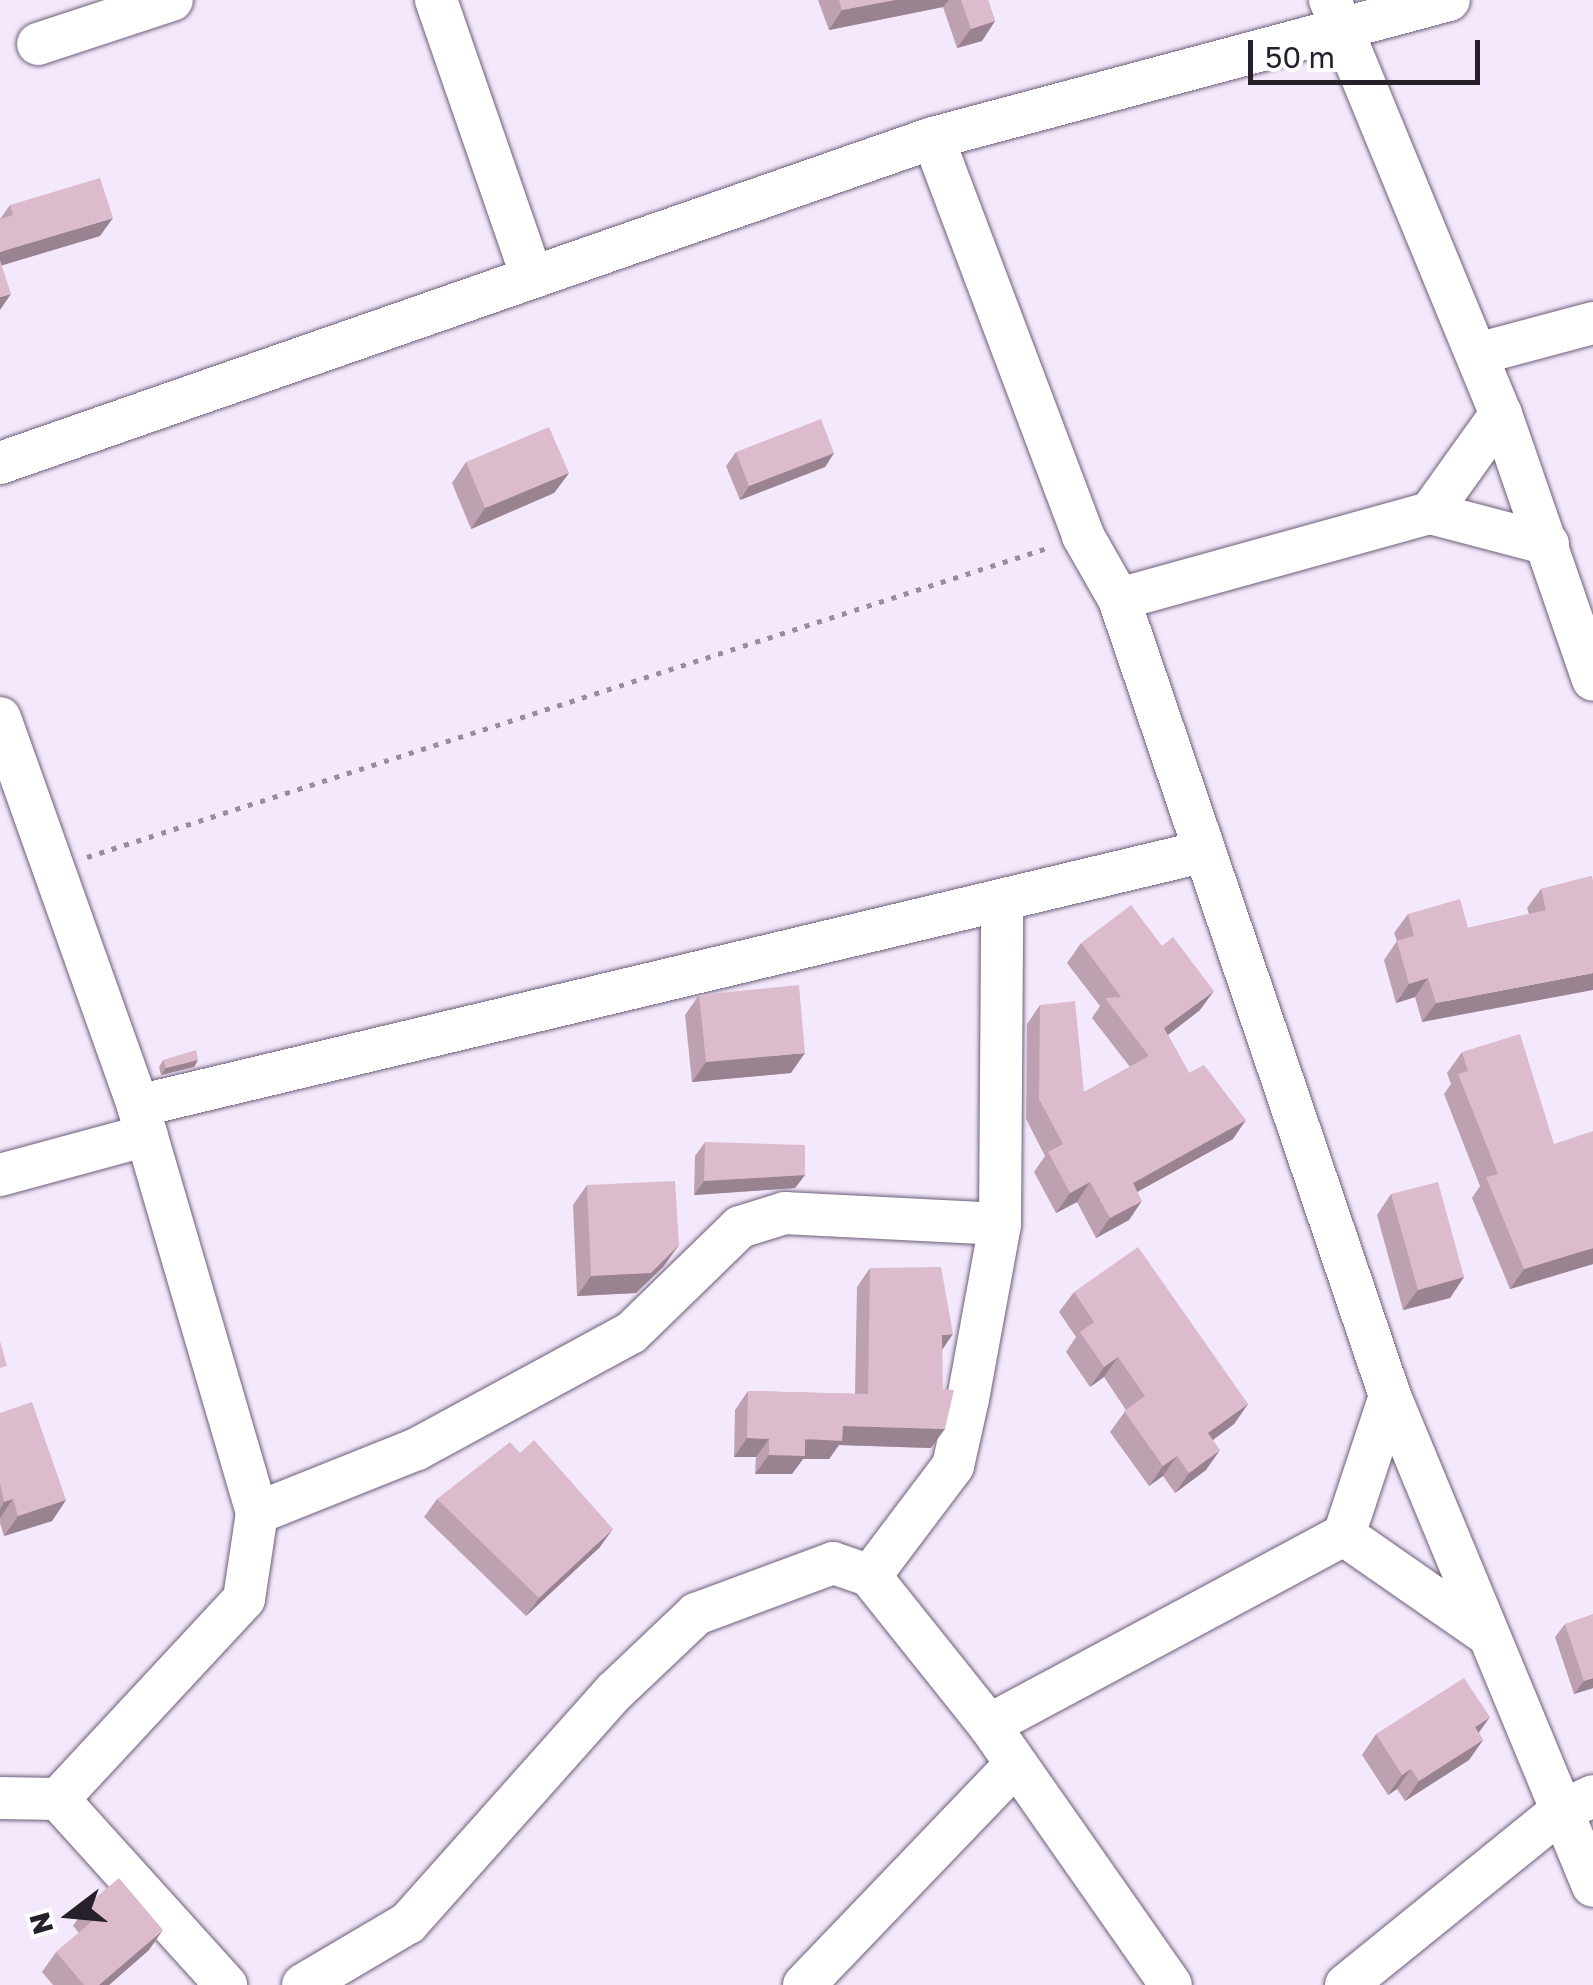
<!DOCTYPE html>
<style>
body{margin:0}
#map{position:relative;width:1593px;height:1985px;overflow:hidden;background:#f4e9fc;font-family:"Golos Text",sans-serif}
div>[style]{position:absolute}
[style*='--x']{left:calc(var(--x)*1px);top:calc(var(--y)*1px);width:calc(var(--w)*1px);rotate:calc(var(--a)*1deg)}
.path>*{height:5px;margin-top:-2.5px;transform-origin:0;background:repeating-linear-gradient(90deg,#968e9d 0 5px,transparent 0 13px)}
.roads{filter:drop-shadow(0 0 2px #6d5e79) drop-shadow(0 0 2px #6d5e79)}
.minor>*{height:42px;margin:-21px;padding:0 21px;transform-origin:21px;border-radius:21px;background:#fff}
.wall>*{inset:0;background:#bda1b0}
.shaded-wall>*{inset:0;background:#9a8390}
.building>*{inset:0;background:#dcbbcd}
span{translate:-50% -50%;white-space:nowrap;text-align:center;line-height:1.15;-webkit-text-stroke:8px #fff;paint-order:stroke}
.north{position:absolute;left:20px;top:1865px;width:100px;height:100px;-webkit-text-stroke:8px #fff;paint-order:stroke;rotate:254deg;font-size:28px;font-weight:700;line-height:40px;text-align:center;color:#26202b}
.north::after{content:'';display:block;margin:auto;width:35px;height:45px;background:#26202b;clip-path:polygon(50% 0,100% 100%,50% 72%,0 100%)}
.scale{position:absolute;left:1248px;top:40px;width:232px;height:45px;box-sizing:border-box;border:5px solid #26202b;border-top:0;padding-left:12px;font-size:30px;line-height:35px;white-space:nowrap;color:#26202b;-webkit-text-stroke:8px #fff;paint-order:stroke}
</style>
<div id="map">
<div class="path">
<i style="--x:87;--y:857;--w:1009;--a:-17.84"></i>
</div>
<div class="roads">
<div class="minor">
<i style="--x:436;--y:0;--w:293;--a:70.9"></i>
<i style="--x:1330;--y:0;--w:448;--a:67.6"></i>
<i style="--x:1501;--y:414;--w:281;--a:70.9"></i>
<i style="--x:38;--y:44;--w:141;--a:-18.2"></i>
<i style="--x:933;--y:138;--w:425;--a:69.3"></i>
<i style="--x:1083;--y:536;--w:73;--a:60.3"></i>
<i style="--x:1119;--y:599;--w:842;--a:71.22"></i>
<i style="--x:1390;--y:1396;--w:530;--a:67.5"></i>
<i style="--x:1477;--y:354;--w:120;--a:-15"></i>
<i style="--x:0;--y:463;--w:988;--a:-19.21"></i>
<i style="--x:933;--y:138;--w:534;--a:-14.97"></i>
<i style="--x:1430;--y:513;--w:122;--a:-54.4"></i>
<i style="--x:1119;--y:599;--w:323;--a:-15.5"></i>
<i style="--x:1430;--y:513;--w:122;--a:14.7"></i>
<i style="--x:0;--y:718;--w:412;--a:70.4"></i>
<i style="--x:138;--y:1106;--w:424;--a:73.7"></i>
<i style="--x:257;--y:1513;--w:87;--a:98.6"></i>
<i style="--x:244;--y:1599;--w:273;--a:132.9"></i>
<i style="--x:138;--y:1106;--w:1094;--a:-13.43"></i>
<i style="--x:0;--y:1175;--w:152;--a:-15.2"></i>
<i style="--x:257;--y:1513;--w:172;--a:-21.8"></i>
<i style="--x:417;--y:1449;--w:243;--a:-28.5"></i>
<i style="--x:631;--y:1333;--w:152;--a:-44.2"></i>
<i style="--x:740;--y:1227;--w:47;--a:-17.3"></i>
<i style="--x:785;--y:1213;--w:215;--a:2.9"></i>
<i style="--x:1344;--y:1535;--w:175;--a:34.8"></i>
<i style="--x:870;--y:1576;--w:138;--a:-53"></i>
<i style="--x:953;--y:1466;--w:69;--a:-77.4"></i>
<i style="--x:968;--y:1399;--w:178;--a:-79.6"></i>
<i style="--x:1000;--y:1224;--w:320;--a:-89.6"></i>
<i style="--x:989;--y:1725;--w:403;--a:-28.2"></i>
<i style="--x:1344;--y:1535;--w:146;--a:-71.7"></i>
<i style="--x:0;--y:1798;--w:58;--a:1"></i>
<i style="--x:58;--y:1799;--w:251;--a:47.9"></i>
<i style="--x:303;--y:1985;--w:122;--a:-30.6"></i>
<i style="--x:408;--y:1923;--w:311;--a:-48.3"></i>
<i style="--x:615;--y:1691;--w:112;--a:-43.5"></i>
<i style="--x:696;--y:1614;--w:146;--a:-20.4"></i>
<i style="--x:833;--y:1563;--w:39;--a:19"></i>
<i style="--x:870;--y:1576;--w:191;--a:51.4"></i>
<i style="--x:989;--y:1725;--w:317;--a:55"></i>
<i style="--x:804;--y:1985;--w:305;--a:-46.2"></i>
<i style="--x:1346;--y:1985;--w:277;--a:-39"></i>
<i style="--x:1561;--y:1811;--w:35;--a:-25"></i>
</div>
</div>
<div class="wall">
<i style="clip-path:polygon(818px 0,988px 0,995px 21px,982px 41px,957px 48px,943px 7px,829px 30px)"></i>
<i style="clip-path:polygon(10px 205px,100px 236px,2px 265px,0 219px)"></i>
<i style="clip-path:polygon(736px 452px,834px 453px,825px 467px,740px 500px,726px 466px)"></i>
<i style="clip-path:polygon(466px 462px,569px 473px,554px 493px,471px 529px,452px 483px)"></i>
<i style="clip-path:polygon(1592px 876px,1422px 1022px,1415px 997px,1396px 1003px,1384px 960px,1397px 941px,1394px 933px,1408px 914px,1468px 928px,1529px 914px,1527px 908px,1541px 889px)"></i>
<i style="clip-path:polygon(1081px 943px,1200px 1010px,1168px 1035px,1189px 1073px,1233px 1139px,1137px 1192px,1129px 1220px,1096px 1238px,1077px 1202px,1056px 1213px,1034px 1172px,1045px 1156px,1026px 1119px,1027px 1024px,1040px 1005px,1084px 1092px,1130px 1067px,1092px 1018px,1100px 1006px,1067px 963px)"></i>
<i style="clip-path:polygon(699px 995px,791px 1073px,692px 1082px,685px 1015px)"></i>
<i style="clip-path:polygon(1462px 1052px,1593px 1264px,1510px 1289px,1472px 1198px,1480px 1186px,1444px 1094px,1451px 1084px,1447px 1073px)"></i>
<i style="clip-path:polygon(163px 1060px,198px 1060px,194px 1067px,161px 1075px,159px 1067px)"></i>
<i style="clip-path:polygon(705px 1142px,805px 1175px,795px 1188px,694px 1195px,695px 1156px)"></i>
<i style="clip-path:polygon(587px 1185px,664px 1266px,636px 1293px,577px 1296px,573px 1205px)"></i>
<i style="clip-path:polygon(1391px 1194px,1464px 1277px,1450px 1298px,1403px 1310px,1377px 1215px)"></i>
<i style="clip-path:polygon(870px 1268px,942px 1350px,931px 1448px,839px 1445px,829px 1459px,803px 1459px,792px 1474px,755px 1474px,756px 1457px,734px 1457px,735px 1410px,748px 1391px,855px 1394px,857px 1287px)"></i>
<i style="clip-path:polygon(1074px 1292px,1248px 1404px,1234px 1424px,1213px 1440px,1206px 1470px,1175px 1493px,1163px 1476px,1149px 1486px,1110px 1432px,1126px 1410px,1104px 1377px,1090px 1387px,1066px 1352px,1076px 1337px,1059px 1312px)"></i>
<i style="clip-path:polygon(0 1413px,66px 1500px,52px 1521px,4px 1536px,0 1523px)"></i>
<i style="clip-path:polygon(520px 1453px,600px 1547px,526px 1616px,424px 1517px,437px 1499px)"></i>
<i style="clip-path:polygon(1565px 1624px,1593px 1688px,1574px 1694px,1555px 1637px)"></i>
<i style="clip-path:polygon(1479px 1733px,1483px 1740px,1469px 1760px,1405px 1801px,1397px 1789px,1388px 1795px,1362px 1755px,1376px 1734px)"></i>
<i style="clip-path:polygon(87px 1905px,149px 1950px,109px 1985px,53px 1985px,42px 1972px,56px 1952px,79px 1933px,73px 1926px)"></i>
</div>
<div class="shaded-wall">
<i style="clip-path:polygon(895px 0,949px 0,943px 7px,829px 30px,842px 10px)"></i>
<i style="clip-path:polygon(995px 21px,982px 41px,957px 48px,971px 29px)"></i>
<i style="clip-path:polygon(113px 218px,100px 236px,0 266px,0 252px)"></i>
<i style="clip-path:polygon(11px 294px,0 310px,0 297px)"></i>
<i style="clip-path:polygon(834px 453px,825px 467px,740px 500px,749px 486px)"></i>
<i style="clip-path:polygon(569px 473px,554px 493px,471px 529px,485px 508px)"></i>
<i style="clip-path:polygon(1593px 973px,1593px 990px,1422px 1022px,1436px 1003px)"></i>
<i style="clip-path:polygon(1428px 978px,1415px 997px,1396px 1003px,1409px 984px)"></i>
<i style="clip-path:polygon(1214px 991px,1200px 1010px,1151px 1048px,1164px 1028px)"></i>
<i style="clip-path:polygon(805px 1053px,791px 1073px,692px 1082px,706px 1062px)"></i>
<i style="clip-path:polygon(198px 1060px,194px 1067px,161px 1075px,166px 1068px)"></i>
<i style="clip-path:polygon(1246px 1120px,1233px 1139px,1119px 1202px,1133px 1183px)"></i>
<i style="clip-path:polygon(805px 1175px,795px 1188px,694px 1195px,704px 1181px)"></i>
<i style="clip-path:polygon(1090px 1182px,1077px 1202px,1056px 1213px,1070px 1193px)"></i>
<i style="clip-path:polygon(1142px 1201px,1129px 1220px,1096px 1238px,1110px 1218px)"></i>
<i style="clip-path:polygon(679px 1245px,664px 1266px,636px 1293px,577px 1296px,591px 1276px)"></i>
<i style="clip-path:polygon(1593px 1248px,1593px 1264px,1510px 1289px,1524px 1269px)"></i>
<i style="clip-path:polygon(1464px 1277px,1450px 1298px,1403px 1310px,1418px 1290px)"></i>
<i style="clip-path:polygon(953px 1334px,940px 1353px,942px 1335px)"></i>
<i style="clip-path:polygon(1118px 1357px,1104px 1377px,1090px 1387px,1104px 1367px)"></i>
<i style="clip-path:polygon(1248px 1404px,1234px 1424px,1194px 1454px,1208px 1433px)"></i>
<i style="clip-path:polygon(843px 1426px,945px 1429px,931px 1448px,839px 1445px,829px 1459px,803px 1459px,792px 1474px,755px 1474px,769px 1455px)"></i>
<i style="clip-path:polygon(747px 1438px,769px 1439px,756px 1457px,734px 1457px)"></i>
<i style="clip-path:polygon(1220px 1450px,1206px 1470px,1175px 1493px,1189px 1473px)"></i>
<i style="clip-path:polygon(1177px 1456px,1163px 1476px,1149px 1486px,1163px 1466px)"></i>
<i style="clip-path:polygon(13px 1499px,0 1518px,0 1509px,4px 1502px)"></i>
<i style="clip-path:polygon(66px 1500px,52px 1521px,4px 1536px,18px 1516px)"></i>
<i style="clip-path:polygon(613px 1529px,600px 1547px,526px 1616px,539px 1598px)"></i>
<i style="clip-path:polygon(1593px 1678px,1593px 1688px,1574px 1694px,1584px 1681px)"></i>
<i style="clip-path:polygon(1490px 1717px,1475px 1738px,1475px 1727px)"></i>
<i style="clip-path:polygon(1483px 1740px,1469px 1760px,1405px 1801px,1419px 1781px)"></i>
<i style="clip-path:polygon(1411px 1769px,1397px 1789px,1388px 1795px,1402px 1775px)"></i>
<i style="clip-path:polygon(163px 1930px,149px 1950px,109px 1985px,99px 1985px)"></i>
</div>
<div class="building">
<i style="clip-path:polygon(839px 0,895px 0,842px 10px)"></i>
<i style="clip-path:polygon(961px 0,988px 0,995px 21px,971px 29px)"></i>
<i style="clip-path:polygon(100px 178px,113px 218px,0 252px,0 219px,13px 215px,10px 205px)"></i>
<i style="clip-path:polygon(0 260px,11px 294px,0 297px)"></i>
<i style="clip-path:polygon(821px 419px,834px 453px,749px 486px,736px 452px)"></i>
<i style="clip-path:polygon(549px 427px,569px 473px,485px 508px,466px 462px)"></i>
<i style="clip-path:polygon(1592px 876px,1593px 881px,1593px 973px,1436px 1003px,1428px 978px,1409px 984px,1397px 941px,1414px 936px,1408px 914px,1460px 899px,1468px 928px,1546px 910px,1541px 889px)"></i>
<i style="clip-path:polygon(1131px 905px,1162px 946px,1173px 937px,1214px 991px,1164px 1028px,1189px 1073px,1204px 1065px,1246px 1120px,1133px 1183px,1142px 1201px,1110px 1218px,1090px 1182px,1070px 1193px,1048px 1152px,1063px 1144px,1039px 1099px,1040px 1005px,1075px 1001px,1084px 1092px,1149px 1056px,1105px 998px,1121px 997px,1081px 943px)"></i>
<i style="clip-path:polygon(799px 985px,805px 1053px,706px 1062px,699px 995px)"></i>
<i style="clip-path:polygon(1520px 1034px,1554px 1144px,1593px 1131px,1593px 1248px,1524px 1269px,1486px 1177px,1498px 1174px,1458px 1074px,1468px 1071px,1462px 1052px)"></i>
<i style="clip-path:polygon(196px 1050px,198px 1060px,166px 1068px,163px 1060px)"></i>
<i style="clip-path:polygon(705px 1142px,805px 1145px,805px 1175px,704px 1181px)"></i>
<i style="clip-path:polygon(675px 1181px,679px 1245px,651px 1273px,591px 1276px,587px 1185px)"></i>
<i style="clip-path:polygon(1438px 1182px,1464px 1277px,1418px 1290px,1391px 1194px)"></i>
<i style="clip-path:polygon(1138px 1247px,1248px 1404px,1208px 1433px,1220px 1450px,1189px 1473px,1177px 1456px,1163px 1466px,1124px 1411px,1145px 1396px,1118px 1357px,1104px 1367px,1080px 1332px,1094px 1322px,1074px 1292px)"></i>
<i style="clip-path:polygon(941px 1267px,953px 1334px,942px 1335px,943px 1389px,954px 1390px,945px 1429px,843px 1426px,842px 1441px,805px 1439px,805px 1456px,769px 1455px,769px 1439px,747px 1438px,748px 1391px,868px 1394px,870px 1268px)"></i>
<i style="clip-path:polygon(0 1341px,7px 1366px,0 1368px)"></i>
<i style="clip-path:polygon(32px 1402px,66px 1500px,18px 1516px,13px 1499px,4px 1502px,0 1483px,0 1413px)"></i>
<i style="clip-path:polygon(534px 1440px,613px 1529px,539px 1598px,437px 1499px,510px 1442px,520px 1453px)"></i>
<i style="clip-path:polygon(1593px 1614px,1593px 1678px,1584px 1681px,1565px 1624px)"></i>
<i style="clip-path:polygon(1464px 1678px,1490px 1717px,1475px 1727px,1483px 1740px,1419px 1781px,1411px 1769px,1402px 1775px,1376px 1734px)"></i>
<i style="clip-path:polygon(119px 1878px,163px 1930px,99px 1985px,84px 1985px,56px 1952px,97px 1917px,87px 1905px)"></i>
</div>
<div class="north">N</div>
<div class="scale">50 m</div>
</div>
